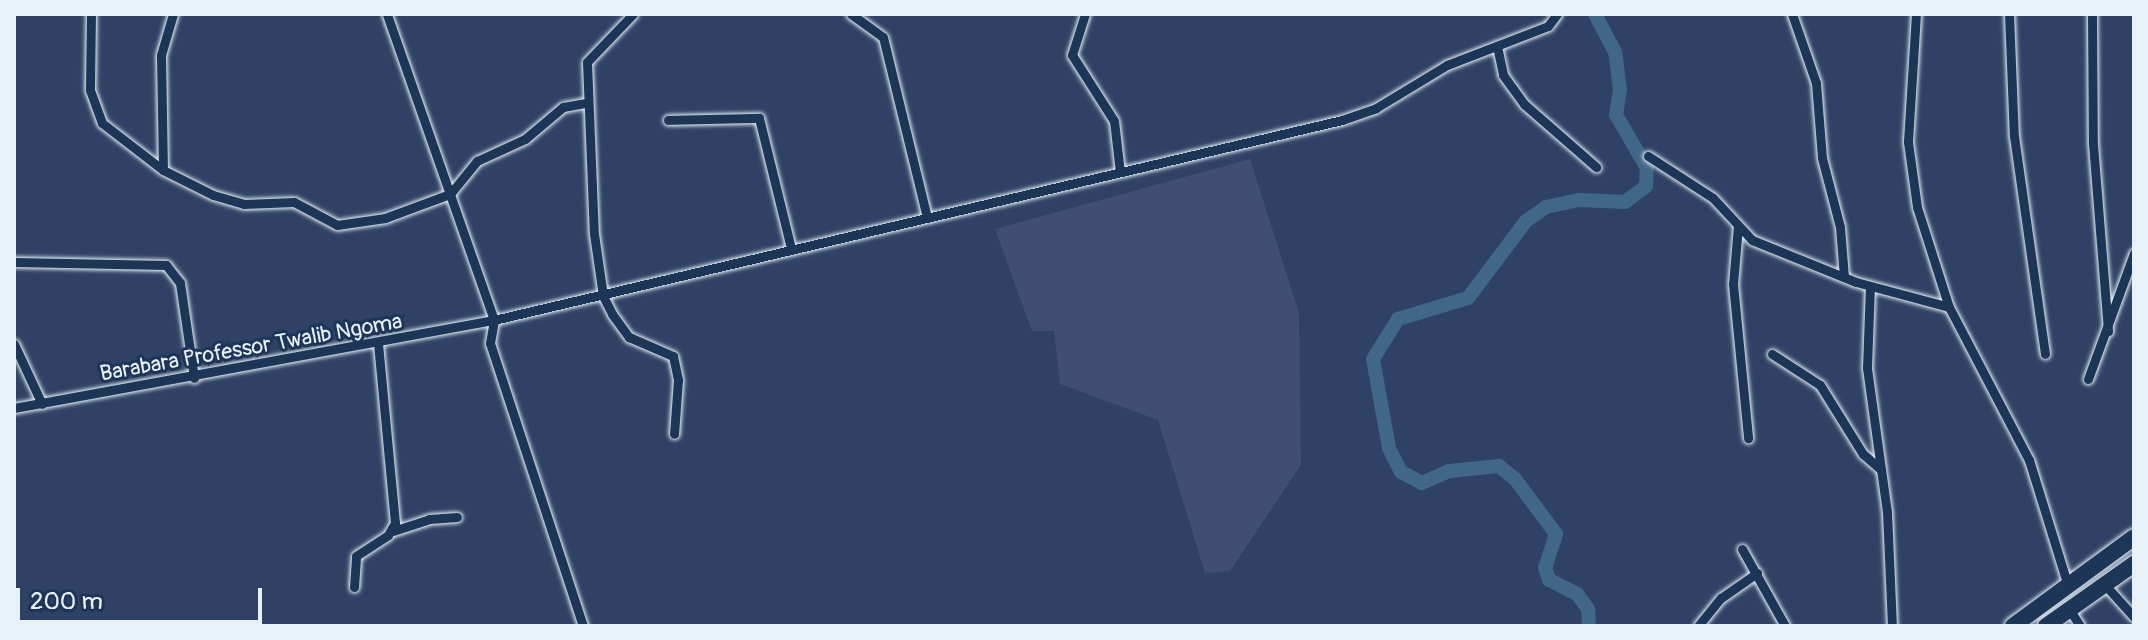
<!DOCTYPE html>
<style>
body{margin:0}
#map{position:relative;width:2148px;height:640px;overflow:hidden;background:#2f4265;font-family:Pangolin,sans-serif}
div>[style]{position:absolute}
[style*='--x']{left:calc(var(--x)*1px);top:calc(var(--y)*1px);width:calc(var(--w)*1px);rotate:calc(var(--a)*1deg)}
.built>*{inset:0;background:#3f4e72}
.river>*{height:14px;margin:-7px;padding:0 7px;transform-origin:7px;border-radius:7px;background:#406788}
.roads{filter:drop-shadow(0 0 2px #e8f1f8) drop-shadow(0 0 2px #e8f1f8)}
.street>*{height:9px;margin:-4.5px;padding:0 4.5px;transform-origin:4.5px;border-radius:4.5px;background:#1d3557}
.highway>*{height:16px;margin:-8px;padding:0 8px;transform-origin:8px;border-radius:8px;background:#1d3557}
span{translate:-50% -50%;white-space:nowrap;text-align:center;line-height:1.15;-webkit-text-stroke:6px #1d3557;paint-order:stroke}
.street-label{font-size:22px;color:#e8f1f8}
.frame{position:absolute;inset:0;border:16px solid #e8f1f8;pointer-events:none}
.scale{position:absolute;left:16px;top:588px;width:246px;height:36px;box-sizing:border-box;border:4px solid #e8f1f8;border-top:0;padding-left:10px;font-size:24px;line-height:28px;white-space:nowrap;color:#e8f1f8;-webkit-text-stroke:6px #1d3557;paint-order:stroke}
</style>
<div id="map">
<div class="built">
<i style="clip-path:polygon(1250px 159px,1299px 313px,1301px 465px,1230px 571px,1205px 573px,1158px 420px,1060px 384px,1054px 331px,1032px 331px,995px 229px)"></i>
</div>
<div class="river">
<i style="--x:1589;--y:626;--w:17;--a:-93"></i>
<i style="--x:1588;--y:609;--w:19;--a:-126"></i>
<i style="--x:1577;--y:594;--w:31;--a:-153"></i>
<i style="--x:1549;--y:580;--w:13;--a:-108"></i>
<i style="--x:1545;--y:568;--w:36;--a:-72"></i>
<i style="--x:1556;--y:534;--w:69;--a:-126.7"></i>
<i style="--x:1515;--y:479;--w:21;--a:-141"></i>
<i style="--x:1499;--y:466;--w:50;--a:174.3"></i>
<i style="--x:1449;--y:471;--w:30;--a:156"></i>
<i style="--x:1422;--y:483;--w:24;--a:-152"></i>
<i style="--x:1401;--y:472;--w:27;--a:-117"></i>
<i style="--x:1389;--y:448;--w:90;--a:-100.2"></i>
<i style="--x:1373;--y:359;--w:47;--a:-58"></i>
<i style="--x:1398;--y:319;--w:73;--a:-16.7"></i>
<i style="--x:1468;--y:298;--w:96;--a:-53"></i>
<i style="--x:1526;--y:221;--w:24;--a:-35"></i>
<i style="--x:1546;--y:207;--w:34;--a:-12"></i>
<i style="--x:1579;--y:200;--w:46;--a:2.5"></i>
<i style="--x:1625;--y:202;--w:26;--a:-37"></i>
<i style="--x:1646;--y:186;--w:18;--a:-87"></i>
<i style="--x:1647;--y:168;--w:61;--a:-120.3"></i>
<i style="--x:1616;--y:115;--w:25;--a:-81"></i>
<i style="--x:1620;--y:90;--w:38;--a:-97"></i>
<i style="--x:1615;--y:52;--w:43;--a:-117.8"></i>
</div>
<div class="roads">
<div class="street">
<i style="--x:91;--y:14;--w:76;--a:90.8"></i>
<i style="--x:90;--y:90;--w:35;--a:70"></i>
<i style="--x:102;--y:123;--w:77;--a:37.6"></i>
<i style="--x:163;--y:170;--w:56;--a:26.6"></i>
<i style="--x:213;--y:195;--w:32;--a:16"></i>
<i style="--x:244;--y:204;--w:50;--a:-2.3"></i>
<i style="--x:294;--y:202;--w:49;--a:28.1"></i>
<i style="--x:337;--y:225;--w:49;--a:-8.3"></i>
<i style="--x:385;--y:218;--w:69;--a:-20.3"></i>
<i style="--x:450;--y:194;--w:43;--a:-50.7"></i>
<i style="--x:477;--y:161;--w:53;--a:-24.6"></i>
<i style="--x:525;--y:139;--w:50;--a:-40.1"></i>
<i style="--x:563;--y:107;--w:22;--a:-10"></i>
<i style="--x:633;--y:14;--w:66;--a:133.8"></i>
<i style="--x:587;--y:62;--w:172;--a:87.7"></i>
<i style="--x:594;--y:234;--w:63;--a:81.7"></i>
<i style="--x:603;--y:296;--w:20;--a:63"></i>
<i style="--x:612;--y:314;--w:29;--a:54"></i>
<i style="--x:629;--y:337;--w:48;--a:23.4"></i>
<i style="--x:673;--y:356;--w:25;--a:78"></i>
<i style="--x:678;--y:380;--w:54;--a:94.2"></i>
<i style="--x:851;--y:14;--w:39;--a:36"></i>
<i style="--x:883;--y:37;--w:186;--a:76.3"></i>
<i style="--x:1085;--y:14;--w:43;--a:107.6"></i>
<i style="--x:1072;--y:55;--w:78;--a:57.5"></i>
<i style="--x:1114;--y:121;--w:51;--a:83.3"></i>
<i style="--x:1792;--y:14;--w:73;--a:70.8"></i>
<i style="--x:1816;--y:83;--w:75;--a:85.4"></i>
<i style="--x:1822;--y:158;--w:71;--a:75.4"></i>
<i style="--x:1840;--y:227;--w:50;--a:85.4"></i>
<i style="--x:1916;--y:14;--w:128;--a:93.6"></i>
<i style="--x:1908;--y:142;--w:66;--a:82.1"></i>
<i style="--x:1917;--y:207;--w:105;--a:72.3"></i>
<i style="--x:1949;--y:307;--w:173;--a:62.4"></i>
<i style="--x:2029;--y:460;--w:132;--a:72.8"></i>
<i style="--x:2009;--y:14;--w:122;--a:87.7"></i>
<i style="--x:2014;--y:136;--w:220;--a:81.9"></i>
<i style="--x:2092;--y:14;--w:130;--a:89.6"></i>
<i style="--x:2093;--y:144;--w:188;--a:85.4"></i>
<i style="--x:1497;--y:46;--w:30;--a:78"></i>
<i style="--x:1503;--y:75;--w:36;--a:54"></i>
<i style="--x:1524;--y:104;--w:96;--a:41.2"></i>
<i style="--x:668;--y:120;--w:91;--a:-1.3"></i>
<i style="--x:759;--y:118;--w:134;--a:76.2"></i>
<i style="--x:1648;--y:156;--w:77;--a:32.9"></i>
<i style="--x:1713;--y:198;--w:57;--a:47.1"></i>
<i style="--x:1752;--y:240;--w:112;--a:22"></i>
<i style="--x:1856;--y:282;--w:96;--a:15"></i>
<i style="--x:163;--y:170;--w:115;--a:-91"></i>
<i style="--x:161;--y:55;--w:43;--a:-73.7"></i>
<i style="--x:1738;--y:226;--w:58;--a:94.9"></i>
<i style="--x:1733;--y:284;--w:155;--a:84.4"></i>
<i style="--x:14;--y:262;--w:152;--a:1.1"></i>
<i style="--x:166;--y:265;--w:23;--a:52"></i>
<i style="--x:180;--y:283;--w:96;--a:81.6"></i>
<i style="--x:1870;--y:286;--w:82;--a:92.1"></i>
<i style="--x:1867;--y:368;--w:145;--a:82.1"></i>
<i style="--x:1887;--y:512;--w:114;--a:87.5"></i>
<i style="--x:14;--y:344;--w:66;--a:65"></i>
<i style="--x:1772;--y:354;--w:57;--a:32.9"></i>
<i style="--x:1820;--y:385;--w:81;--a:58.1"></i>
<i style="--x:1863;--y:454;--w:23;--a:41"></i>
<i style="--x:2088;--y:379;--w:134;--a:-69.9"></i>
<i style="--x:14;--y:408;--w:488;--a:-10.4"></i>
<i style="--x:494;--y:320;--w:324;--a:-109.3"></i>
<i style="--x:393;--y:531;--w:38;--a:-18"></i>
<i style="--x:429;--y:519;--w:28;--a:-4"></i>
<i style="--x:1742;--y:549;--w:88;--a:60.8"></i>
<i style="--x:2106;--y:586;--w:42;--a:47.9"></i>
<i style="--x:354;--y:587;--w:31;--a:-86"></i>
<i style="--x:356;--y:556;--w:38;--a:-33"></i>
<i style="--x:388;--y:535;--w:14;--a:-60"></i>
<i style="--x:395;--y:523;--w:180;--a:-95.4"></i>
<i style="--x:2069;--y:609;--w:20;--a:57"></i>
<i style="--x:583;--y:626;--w:298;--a:-108.2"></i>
<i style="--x:490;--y:343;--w:23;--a:-80"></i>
<i style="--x:494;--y:320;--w:871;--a:-13.27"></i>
<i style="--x:1342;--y:120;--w:36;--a:-19"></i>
<i style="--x:1376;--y:108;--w:83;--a:-31.2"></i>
<i style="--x:1447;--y:65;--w:108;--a:-21.1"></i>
<i style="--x:1548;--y:26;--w:15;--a:-53"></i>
<i style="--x:1698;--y:626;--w:36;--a:-51"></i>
<i style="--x:1721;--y:598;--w:44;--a:-34.8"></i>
</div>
<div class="highway">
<i style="--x:2013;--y:626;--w:150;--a:-36.3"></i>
<i style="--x:2046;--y:626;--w:108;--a:-35.2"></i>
</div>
</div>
<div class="street-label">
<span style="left:251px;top:348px;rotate:-10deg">Barabara Professor Twalib Ngoma</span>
</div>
<div class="frame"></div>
<div class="scale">200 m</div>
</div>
